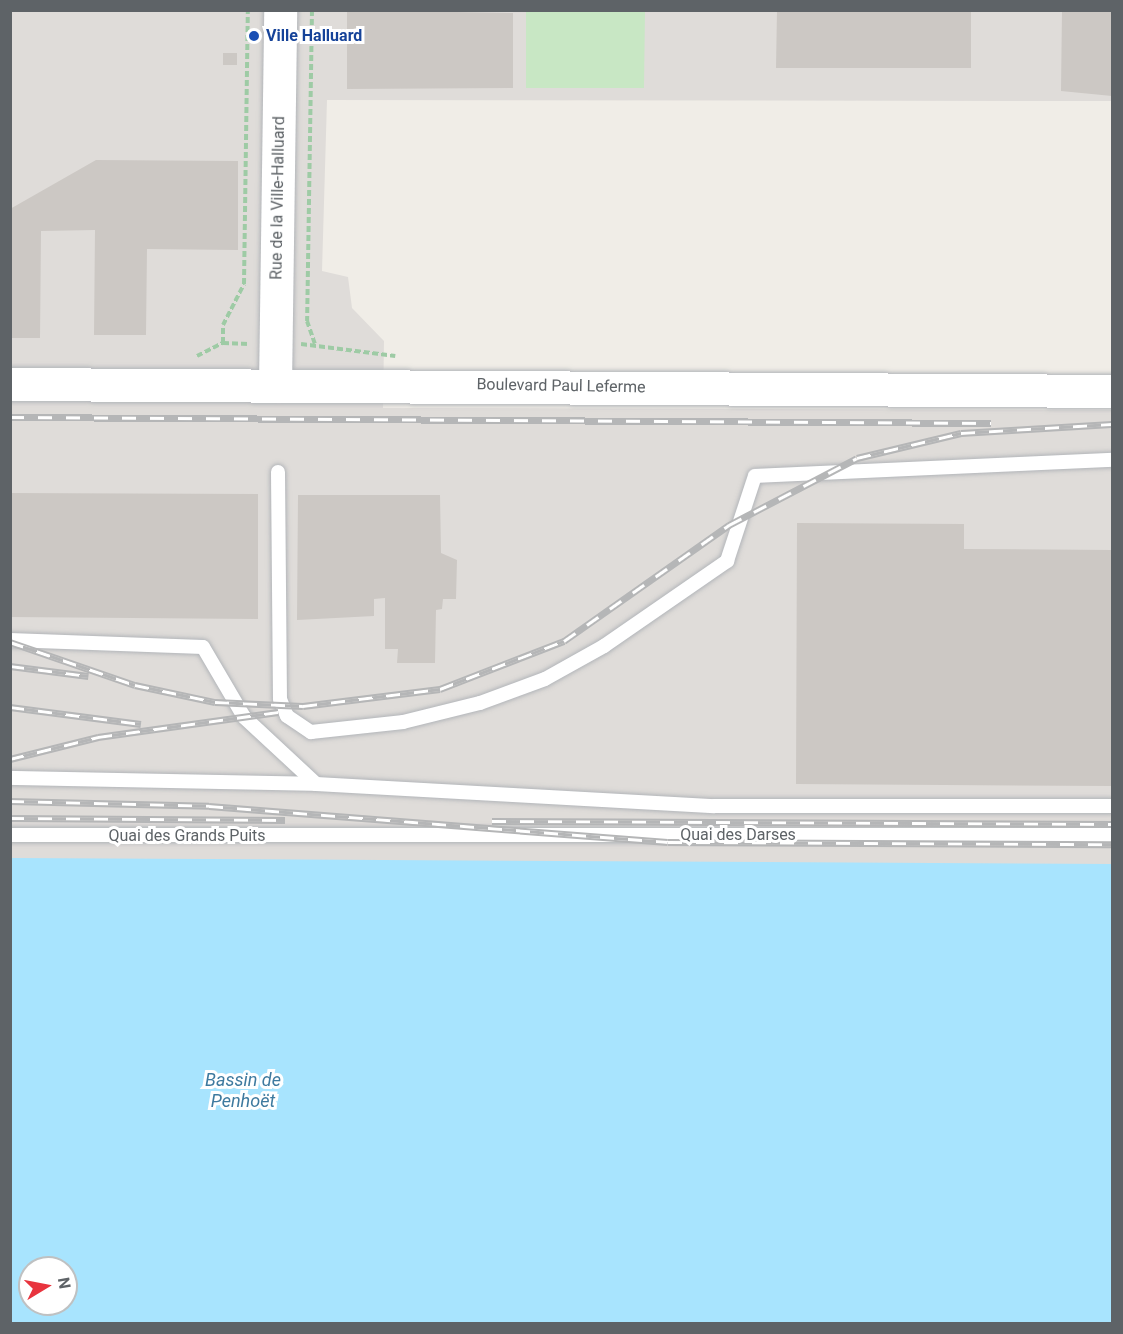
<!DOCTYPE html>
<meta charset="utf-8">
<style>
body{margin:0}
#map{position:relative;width:1123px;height:1334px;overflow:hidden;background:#f0ede7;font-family:Roboto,sans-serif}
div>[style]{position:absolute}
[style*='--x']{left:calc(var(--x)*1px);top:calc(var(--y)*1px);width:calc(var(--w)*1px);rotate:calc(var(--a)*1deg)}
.industrial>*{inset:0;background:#dfdcd9}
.green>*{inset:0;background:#c8e7c4}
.water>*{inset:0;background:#a8e4fe}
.building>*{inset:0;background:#ccc8c4}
.path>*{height:4px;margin-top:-2px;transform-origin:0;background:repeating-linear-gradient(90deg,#9ecba5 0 6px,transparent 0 9px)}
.roads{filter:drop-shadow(0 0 2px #b2b5b9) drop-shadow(0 0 2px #b2b5b9)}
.service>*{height:14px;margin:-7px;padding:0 7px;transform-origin:7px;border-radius:7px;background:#fff}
.secondary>*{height:33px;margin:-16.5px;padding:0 16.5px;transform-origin:16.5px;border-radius:16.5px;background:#fff}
.rail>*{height:7px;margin-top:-3.5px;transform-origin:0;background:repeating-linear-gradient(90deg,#fff 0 14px,#b5b6b7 0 28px);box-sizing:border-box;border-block:2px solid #b5b6b7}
.dots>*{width:16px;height:16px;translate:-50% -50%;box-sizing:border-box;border:3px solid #fff;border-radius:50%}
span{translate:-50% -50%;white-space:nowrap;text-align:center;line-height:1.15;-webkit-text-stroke:6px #fff;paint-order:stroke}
.transit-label{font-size:16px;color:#164399;font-weight:700}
.left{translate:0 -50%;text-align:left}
.street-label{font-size:16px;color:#5e6367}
.water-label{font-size:18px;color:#3e7a9f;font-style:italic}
.frame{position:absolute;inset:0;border:12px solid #5e6367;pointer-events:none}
.north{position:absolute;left:18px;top:1256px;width:60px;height:60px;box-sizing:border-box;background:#fff;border:2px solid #bfc1c2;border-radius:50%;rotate:80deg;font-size:16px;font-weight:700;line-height:24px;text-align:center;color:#5e6367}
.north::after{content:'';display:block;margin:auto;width:21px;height:27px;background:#e8343e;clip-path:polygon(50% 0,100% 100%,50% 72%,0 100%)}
</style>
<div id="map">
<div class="industrial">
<i style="clip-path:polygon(evenodd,10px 11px,1112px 11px,1112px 101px,327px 100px,322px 271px,348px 277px,352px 308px,384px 341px,383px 408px,1112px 410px,1112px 1323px,11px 1323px,10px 11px,30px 1268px,66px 1268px,66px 1304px,30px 1304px,30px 1268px)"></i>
</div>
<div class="green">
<i style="clip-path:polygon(526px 11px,645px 11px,644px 88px,526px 88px)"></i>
</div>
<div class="water">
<i style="clip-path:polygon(evenodd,11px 858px,1112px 864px,1112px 1323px,11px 1323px,11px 858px,30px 1268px,66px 1268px,66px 1304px,30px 1304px,30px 1268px)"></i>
</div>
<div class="building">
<i style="clip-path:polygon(347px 10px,513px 13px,513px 88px,347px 89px)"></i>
<i style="clip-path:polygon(777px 10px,971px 10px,971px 68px,776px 68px)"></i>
<i style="clip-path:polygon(1062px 10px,1112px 10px,1112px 96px,1061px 91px)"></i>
<i style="clip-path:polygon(223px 53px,237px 53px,237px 65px,223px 65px)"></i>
<i style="clip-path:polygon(96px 160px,238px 161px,238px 250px,147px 249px,146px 335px,94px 335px,95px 230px,41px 231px,40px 338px,10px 338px,10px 209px)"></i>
<i style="clip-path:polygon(10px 493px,258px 494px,258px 619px,10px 617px)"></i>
<i style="clip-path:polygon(298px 495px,440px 495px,441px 553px,457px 560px,456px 599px,443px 599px,442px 609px,436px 610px,435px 663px,397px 663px,398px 649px,385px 649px,385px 598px,374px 599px,374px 616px,297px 620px)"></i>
<i style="clip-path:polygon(797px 523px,964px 524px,964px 549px,1112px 550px,1112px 786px,796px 784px)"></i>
</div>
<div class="path">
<i style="--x:312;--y:10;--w:311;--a:90.9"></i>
<i style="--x:307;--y:321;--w:24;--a:71"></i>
<i style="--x:223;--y:343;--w:18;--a:-90"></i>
<i style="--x:223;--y:325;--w:46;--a:-62.9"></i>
<i style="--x:244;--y:284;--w:274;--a:-89.2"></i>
<i style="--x:301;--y:344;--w:95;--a:7.3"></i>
<i style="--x:197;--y:356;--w:29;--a:-27"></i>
<i style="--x:223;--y:343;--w:26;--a:2"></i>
</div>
<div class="roads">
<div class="service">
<i style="--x:278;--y:472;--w:227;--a:89.5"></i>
<i style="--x:280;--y:699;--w:18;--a:68"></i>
<i style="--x:287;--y:716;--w:29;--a:34"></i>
<i style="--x:311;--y:732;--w:93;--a:-6.2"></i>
<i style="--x:403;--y:722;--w:79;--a:-13.9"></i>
<i style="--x:480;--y:703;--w:69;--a:-20.3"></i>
<i style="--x:545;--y:679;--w:68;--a:-29.2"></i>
<i style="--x:604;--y:646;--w:150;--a:-34.6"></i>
<i style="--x:727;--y:561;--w:89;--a:-71.8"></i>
<i style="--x:755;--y:476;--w:357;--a:-2.6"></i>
<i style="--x:10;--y:640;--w:193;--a:2.1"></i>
<i style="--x:203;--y:647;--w:81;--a:59.6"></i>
<i style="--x:244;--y:717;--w:98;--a:42.9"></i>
<i style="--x:316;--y:784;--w:399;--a:3.2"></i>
<i style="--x:714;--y:806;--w:398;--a:0"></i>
<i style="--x:10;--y:778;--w:306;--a:1.1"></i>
<i style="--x:10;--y:835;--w:1102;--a:0"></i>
</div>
<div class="secondary">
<i style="--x:10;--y:384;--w:1102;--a:0.36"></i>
<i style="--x:275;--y:386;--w:376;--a:-89.2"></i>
</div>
</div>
<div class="rail">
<i style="--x:10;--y:417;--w:981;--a:0.35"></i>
<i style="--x:10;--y:642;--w:132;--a:19"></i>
<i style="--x:135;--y:685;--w:82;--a:12"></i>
<i style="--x:215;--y:702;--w:88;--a:2.6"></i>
<i style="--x:303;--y:706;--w:138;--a:-7.1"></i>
<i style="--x:440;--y:689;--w:133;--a:-21.2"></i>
<i style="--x:564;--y:641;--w:202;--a:-35.1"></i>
<i style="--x:729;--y:525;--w:144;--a:-27.6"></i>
<i style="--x:857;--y:458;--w:107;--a:-13.5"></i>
<i style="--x:961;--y:433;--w:151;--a:-3.4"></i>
<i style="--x:10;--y:666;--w:79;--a:7.3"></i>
<i style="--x:10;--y:707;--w:132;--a:7.4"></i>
<i style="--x:10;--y:759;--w:91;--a:-14"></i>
<i style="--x:98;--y:737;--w:182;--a:-7.9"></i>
<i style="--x:10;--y:801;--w:199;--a:1.4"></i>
<i style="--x:209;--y:806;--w:460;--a:4.5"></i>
<i style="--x:668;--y:842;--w:444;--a:0.3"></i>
<i style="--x:10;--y:818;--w:275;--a:0.4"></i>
<i style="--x:492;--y:821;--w:620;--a:0.28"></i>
</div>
<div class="dots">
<i style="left:254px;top:36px;background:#1a4fb4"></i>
</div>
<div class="transit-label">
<span class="left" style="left:266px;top:36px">Ville Halluard</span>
</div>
<div class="street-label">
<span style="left:278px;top:198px;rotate:-89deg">Rue de la Ville-Halluard</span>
<span style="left:561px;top:386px;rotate:1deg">Boulevard Paul Leferme</span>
<span style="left:738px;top:835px">Quai des Darses</span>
<span style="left:187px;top:836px">Quai des Grands Puits</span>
</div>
<div class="water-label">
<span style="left:243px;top:1091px">Bassin de<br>Penhoët</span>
</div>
<div class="frame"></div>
<div class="north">N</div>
</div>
